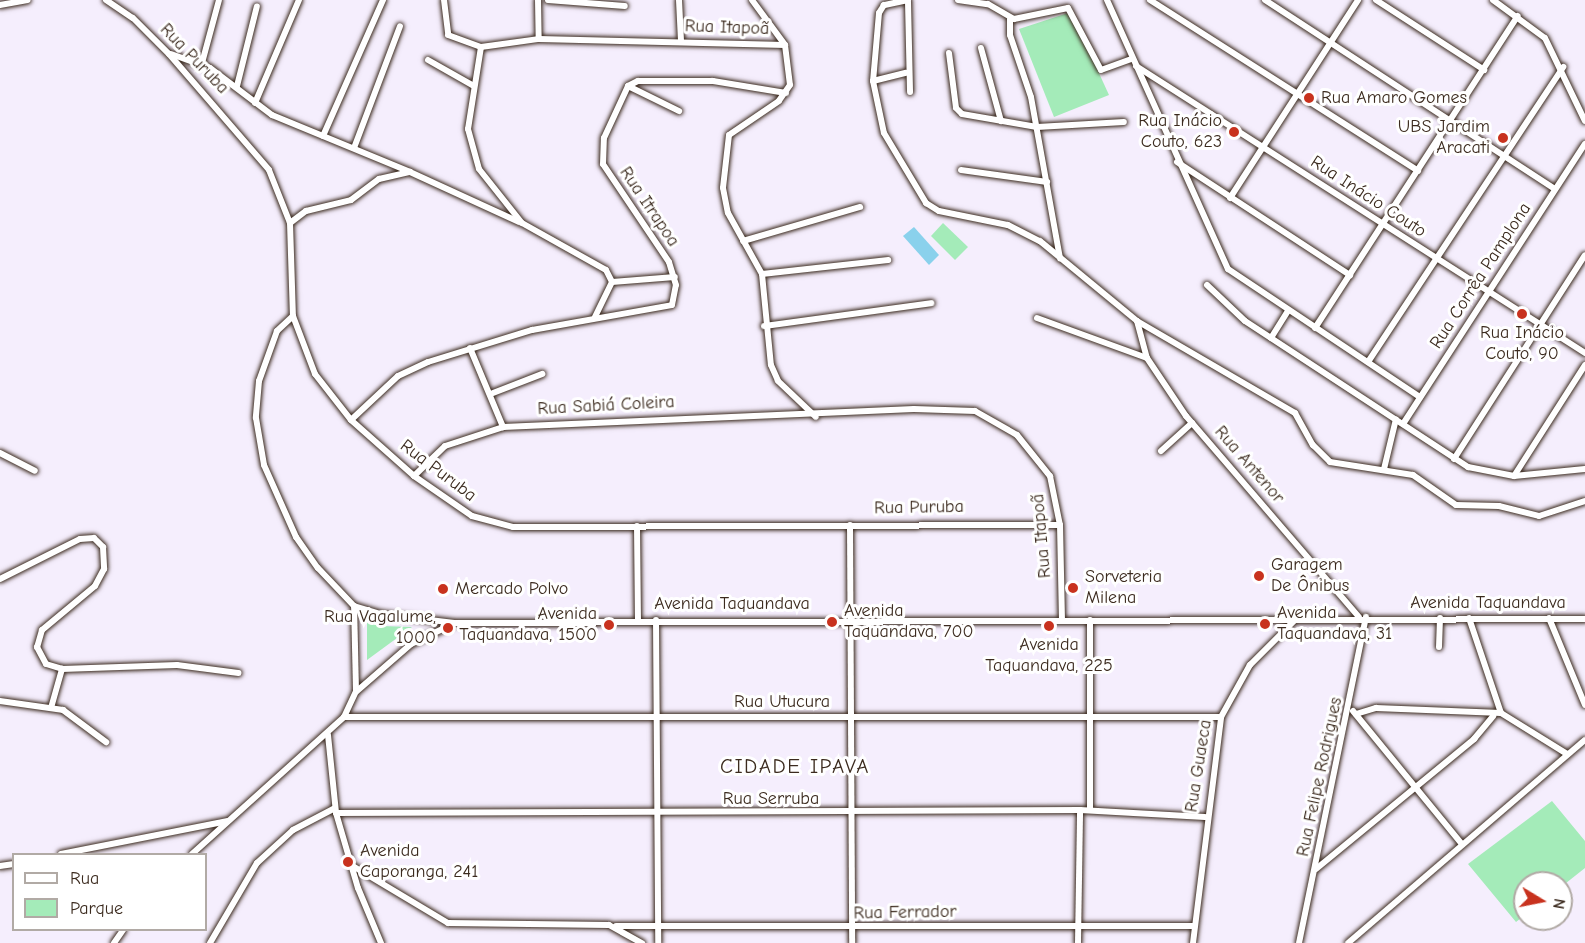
<!DOCTYPE html>
<meta charset="utf-8">
<style>
body{margin:0}
#map{position:relative;width:1585px;height:943px;overflow:hidden;background:#f5eefd;font-family:"Comic Neue",sans-serif}
div>[style]{position:absolute}
[style*='--x']{left:calc(var(--x)*1px);top:calc(var(--y)*1px);width:calc(var(--w)*1px);rotate:calc(var(--a)*1deg)}
.green>*{inset:0;background:#a4ebb9}
.water>*{inset:0;background:#8ad1ec}
.roads{filter:drop-shadow(0 0 2px #3b2a1e) drop-shadow(0 0 2px #3b2a1e)}
.street>*{height:6px;margin:-3px;padding:0 3px;transform-origin:3px;border-radius:3px;background:#fff}
.dots>*{width:16px;height:16px;translate:-50% -50%;box-sizing:border-box;border:3px solid #fff;border-radius:50%}
span{translate:-50% -50%;white-space:nowrap;text-align:center;line-height:1.15;-webkit-text-stroke:6px #fff;paint-order:stroke}
.street-label{font-size:18px;color:#3b2a1e}
.poi-label{font-size:18px;color:#3b2a1e}
.left{translate:0 -50%;text-align:left}
.right{translate:-100% -50%;text-align:right}
.quarter-label{font-size:21px;color:#3b2a1e;letter-spacing:1.5px}
.legend{position:absolute;left:12px;top:853px;width:195px;height:78px;box-sizing:border-box;background:#fff;border:2px solid #b1aaa5;margin:0;padding:8px 10px;list-style:none;font-size:18px;color:#3b2a1e}
.legend li{display:flex;align-items:center;gap:12px;height:30px}
.legend b{width:30px;border:2px solid #b1aaa5}
.north{position:absolute;left:1513px;top:871px;width:60px;height:60px;box-sizing:border-box;background:#fff;border:2px solid #b1aaa5;border-radius:50%;rotate:100deg;font-size:16px;font-weight:700;line-height:24px;text-align:center;color:#3b2a1e}
.north::after{content:'';display:block;margin:auto;width:21px;height:27px;background:#c8321e;clip-path:polygon(50% 0,100% 100%,50% 72%,0 100%)}
</style>
<div id="map">
<div class="green">
<i style="clip-path:polygon(1071px 12px,1109px 95px,1054px 117px,1019px 29px)"></i>
<i style="clip-path:polygon(943px 223px,968px 247px,955px 260px,931px 236px)"></i>
<i style="clip-path:polygon(367px 620px,382px 626px,412px 627px,367px 660px)"></i>
<i style="clip-path:polygon(1552px 801px,1585px 841px,1585px 868px,1561px 887px,1525px 883px,1525px 915px,1516px 922px,1468px 864px)"></i>
</div>
<div class="water">
<i style="clip-path:polygon(914px 227px,939px 255px,929px 265px,903px 236px)"></i>
</div>
<div class="roads">
<div class="street">
<i style="--x:106;--y:0;--w:32;--a:34"></i>
<i style="--x:133;--y:18;--w:51;--a:45"></i>
<i style="--x:169;--y:54;--w:153;--a:49.2"></i>
<i style="--x:269;--y:170;--w:57;--a:68.4"></i>
<i style="--x:290;--y:223;--w:93;--a:88.2"></i>
<i style="--x:293;--y:316;--w:62;--a:69.2"></i>
<i style="--x:315;--y:374;--w:58;--a:52"></i>
<i style="--x:351;--y:420;--w:84;--a:41.6"></i>
<i style="--x:414;--y:476;--w:70;--a:34.6"></i>
<i style="--x:472;--y:516;--w:42;--a:15"></i>
<i style="--x:513;--y:527;--w:547;--a:-0.21"></i>
<i style="--x:444;--y:0;--w:35;--a:83"></i>
<i style="--x:448;--y:35;--w:35;--a:20"></i>
<i style="--x:481;--y:47;--w:59;--a:-7.9"></i>
<i style="--x:539;--y:39;--w:246;--a:1.4"></i>
<i style="--x:538;--y:0;--w:39;--a:89"></i>
<i style="--x:548;--y:0;--w:77;--a:4.5"></i>
<i style="--x:679;--y:0;--w:41;--a:87.2"></i>
<i style="--x:752;--y:0;--w:56;--a:53.7"></i>
<i style="--x:785;--y:45;--w:40;--a:82.9"></i>
<i style="--x:790;--y:85;--w:19;--a:125"></i>
<i style="--x:779;--y:101;--w:60;--a:145.8"></i>
<i style="--x:729;--y:135;--w:53;--a:96.5"></i>
<i style="--x:723;--y:188;--w:25;--a:79"></i>
<i style="--x:728;--y:213;--w:70;--a:60.9"></i>
<i style="--x:762;--y:274;--w:91;--a:84.4"></i>
<i style="--x:771;--y:365;--w:17;--a:66"></i>
<i style="--x:778;--y:381;--w:52;--a:43.5"></i>
<i style="--x:908;--y:0;--w:25;--a:168"></i>
<i style="--x:884;--y:5;--w:9;--a:122"></i>
<i style="--x:879;--y:13;--w:68;--a:95"></i>
<i style="--x:873;--y:81;--w:53;--a:78.1"></i>
<i style="--x:884;--y:133;--w:82;--a:59"></i>
<i style="--x:926;--y:203;--w:15;--a:32"></i>
<i style="--x:939;--y:211;--w:70;--a:11.5"></i>
<i style="--x:1008;--y:225;--w:36;--a:27"></i>
<i style="--x:1040;--y:241;--w:126;--a:39.5"></i>
<i style="--x:1137;--y:321;--w:183;--a:30.2"></i>
<i style="--x:1295;--y:413;--w:37;--a:61"></i>
<i style="--x:1313;--y:445;--w:24;--a:45"></i>
<i style="--x:1330;--y:462;--w:84;--a:8.9"></i>
<i style="--x:1413;--y:475;--w:52;--a:34.9"></i>
<i style="--x:1456;--y:505;--w:43;--a:1.3"></i>
<i style="--x:1499;--y:506;--w:41;--a:14"></i>
<i style="--x:1539;--y:516;--w:48;--a:-18.1"></i>
<i style="--x:958;--y:0;--w:30;--a:8"></i>
<i style="--x:988;--y:4;--w:30;--a:30"></i>
<i style="--x:1014;--y:19;--w:55;--a:-11.5"></i>
<i style="--x:1068;--y:8;--w:70;--a:62"></i>
<i style="--x:1101;--y:70;--w:33;--a:-20"></i>
<i style="--x:1107;--y:0;--w:295;--a:65.8"></i>
<i style="--x:1228;--y:269;--w:231;--a:33.7"></i>
<i style="--x:1150;--y:0;--w:318;--a:32.5"></i>
<i style="--x:1265;--y:0;--w:346;--a:33.1"></i>
<i style="--x:1376;--y:0;--w:129;--a:32.9"></i>
<i style="--x:1493;--y:0;--w:64;--a:36.2"></i>
<i style="--x:1545;--y:38;--w:92;--a:64.3"></i>
<i style="--x:908;--y:2;--w:90;--a:88.7"></i>
<i style="--x:0;--y:5;--w:28;--a:-10"></i>
<i style="--x:1010;--y:19;--w:16;--a:90"></i>
<i style="--x:1010;--y:35;--w:65;--a:71.3"></i>
<i style="--x:1031;--y:97;--w:164;--a:79.8"></i>
<i style="--x:481;--y:47;--w:83;--a:99"></i>
<i style="--x:468;--y:129;--w:41;--a:74.6"></i>
<i style="--x:479;--y:169;--w:69;--a:51.5"></i>
<i style="--x:522;--y:223;--w:96;--a:29.2"></i>
<i style="--x:606;--y:270;--w:13;--a:63"></i>
<i style="--x:612;--y:282;--w:39;--a:116"></i>
<i style="--x:981;--y:48;--w:76;--a:74.7"></i>
<i style="--x:949;--y:53;--w:55;--a:82.7"></i>
<i style="--x:956;--y:108;--w:8;--a:45"></i>
<i style="--x:962;--y:114;--w:76;--a:9.8"></i>
<i style="--x:1037;--y:127;--w:87;--a:-3.3"></i>
<i style="--x:171;--y:54;--w:41;--a:19.7"></i>
<i style="--x:210;--y:68;--w:78;--a:37.2"></i>
<i style="--x:272;--y:115;--w:149;--a:22.4"></i>
<i style="--x:428;--y:60;--w:51;--a:29.6"></i>
<i style="--x:202;--y:63;--w:65;--a:-74.9"></i>
<i style="--x:1136;--y:66;--w:533;--a:32.59"></i>
<i style="--x:873;--y:81;--w:34;--a:-14"></i>
<i style="--x:237;--y:86;--w:82;--a:-76"></i>
<i style="--x:628;--y:86;--w:57;--a:26.1"></i>
<i style="--x:255;--y:103;--w:112;--a:-66.9"></i>
<i style="--x:323;--y:136;--w:149;--a:-66.2"></i>
<i style="--x:354;--y:148;--w:130;--a:-69.3"></i>
<i style="--x:1177;--y:162;--w:207;--a:33.2"></i>
<i style="--x:961;--y:170;--w:87;--a:7.9"></i>
<i style="--x:1230;--y:198;--w:236;--a:-57.1"></i>
<i style="--x:290;--y:223;--w:20;--a:-37"></i>
<i style="--x:306;--y:211;--w:46;--a:-13.7"></i>
<i style="--x:351;--y:200;--w:35;--a:-37"></i>
<i style="--x:379;--y:179;--w:32;--a:-13"></i>
<i style="--x:410;--y:172;--w:120;--a:24.6"></i>
<i style="--x:743;--y:241;--w:122;--a:-16.2"></i>
<i style="--x:762;--y:274;--w:127;--a:-6.3"></i>
<i style="--x:612;--y:282;--w:63;--a:-4.5"></i>
<i style="--x:1207;--y:285;--w:52;--a:43.5"></i>
<i style="--x:1245;--y:321;--w:267;--a:33.2"></i>
<i style="--x:1468;--y:467;--w:47;--a:11.1"></i>
<i style="--x:1514;--y:476;--w:71;--a:-5.6"></i>
<i style="--x:293;--y:316;--w:22;--a:137"></i>
<i style="--x:277;--y:331;--w:53;--a:109.8"></i>
<i style="--x:259;--y:381;--w:37;--a:95"></i>
<i style="--x:256;--y:418;--w:48;--a:80.3"></i>
<i style="--x:264;--y:465;--w:79;--a:66"></i>
<i style="--x:296;--y:537;--w:38;--a:55"></i>
<i style="--x:318;--y:568;--w:52;--a:46.5"></i>
<i style="--x:354;--y:606;--w:27;--a:17"></i>
<i style="--x:380;--y:614;--w:77;--a:6.8"></i>
<i style="--x:456;--y:623;--w:1129;--a:-0.2"></i>
<i style="--x:1037;--y:318;--w:117;--a:20"></i>
<i style="--x:1137;--y:321;--w:38;--a:75"></i>
<i style="--x:1147;--y:358;--w:70;--a:56.1"></i>
<i style="--x:1186;--y:416;--w:265;--a:49.3"></i>
<i style="--x:764;--y:326;--w:169;--a:-7.8"></i>
<i style="--x:1315;--y:328;--w:372;--a:-57"></i>
<i style="--x:1271;--y:338;--w:32;--a:-58"></i>
<i style="--x:470;--y:348;--w:86;--a:67.3"></i>
<i style="--x:1368;--y:362;--w:354;--a:-56.5"></i>
<i style="--x:493;--y:393;--w:53;--a:-21.2"></i>
<i style="--x:351;--y:420;--w:64;--a:-43.1"></i>
<i style="--x:398;--y:376;--w:33;--a:-25"></i>
<i style="--x:428;--y:362;--w:109;--a:-17.1"></i>
<i style="--x:532;--y:330;--w:142;--a:-10.1"></i>
<i style="--x:672;--y:305;--w:20;--a:-79"></i>
<i style="--x:676;--y:285;--w:24;--a:-107"></i>
<i style="--x:669;--y:262;--w:118;--a:-124"></i>
<i style="--x:603;--y:164;--w:26;--a:-88"></i>
<i style="--x:604;--y:138;--w:57;--a:-65.2"></i>
<i style="--x:628;--y:86;--w:11;--a:-27"></i>
<i style="--x:638;--y:81;--w:75;--a:0"></i>
<i style="--x:713;--y:81;--w:74;--a:9.3"></i>
<i style="--x:1403;--y:424;--w:334;--a:-57"></i>
<i style="--x:1161;--y:451;--w:42;--a:-42.1"></i>
<i style="--x:0;--y:453;--w:39;--a:27"></i>
<i style="--x:1454;--y:459;--w:242;--a:-57.3"></i>
<i style="--x:1384;--y:469;--w:51;--a:-76.5"></i>
<i style="--x:414;--y:476;--w:43;--a:-44.1"></i>
<i style="--x:445;--y:446;--w:61;--a:-18.1"></i>
<i style="--x:503;--y:427;--w:411;--a:-2.5"></i>
<i style="--x:914;--y:409;--w:61;--a:1.9"></i>
<i style="--x:975;--y:411;--w:48;--a:29.7"></i>
<i style="--x:1017;--y:435;--w:53;--a:51.2"></i>
<i style="--x:1050;--y:476;--w:50;--a:78.5"></i>
<i style="--x:1060;--y:525;--w:95;--a:88.8"></i>
<i style="--x:1514;--y:476;--w:132;--a:-57.4"></i>
<i style="--x:850;--y:525;--w:418;--a:89.7"></i>
<i style="--x:637;--y:526;--w:93;--a:89.4"></i>
<i style="--x:0;--y:579;--w:89;--a:-26.6"></i>
<i style="--x:80;--y:539;--w:14;--a:-4"></i>
<i style="--x:94;--y:538;--w:13;--a:45"></i>
<i style="--x:103;--y:547;--w:22;--a:87"></i>
<i style="--x:104;--y:569;--w:19;--a:118"></i>
<i style="--x:95;--y:586;--w:69;--a:140.3"></i>
<i style="--x:42;--y:630;--w:18;--a:106"></i>
<i style="--x:37;--y:647;--w:19;--a:62"></i>
<i style="--x:46;--y:664;--w:17;--a:17"></i>
<i style="--x:62;--y:669;--w:115;--a:-2"></i>
<i style="--x:177;--y:665;--w:62;--a:7.5"></i>
<i style="--x:1469;--y:618;--w:100;--a:71.4"></i>
<i style="--x:1549;--y:618;--w:94;--a:67.5"></i>
<i style="--x:656;--y:620;--w:323;--a:89.6"></i>
<i style="--x:1090;--y:620;--w:190;--a:90"></i>
<i style="--x:1439;--y:647;--w:29;--a:-88"></i>
<i style="--x:357;--y:691;--w:72;--a:-41"></i>
<i style="--x:411;--y:644;--w:47;--a:-25.5"></i>
<i style="--x:0;--y:701;--w:64;--a:8.1"></i>
<i style="--x:63;--y:710;--w:54;--a:36.7"></i>
<i style="--x:51;--y:708;--w:41;--a:-74.2"></i>
<i style="--x:1353;--y:711;--w:171;--a:50.7"></i>
<i style="--x:1356;--y:714;--w:21;--a:-17"></i>
<i style="--x:1376;--y:708;--w:125;--a:2.3"></i>
<i style="--x:1501;--y:713;--w:78;--a:31.8"></i>
<i style="--x:344;--y:717;--w:877;--a:0"></i>
<i style="--x:328;--y:735;--w:78;--a:84.1"></i>
<i style="--x:336;--y:813;--w:78;--a:73.7"></i>
<i style="--x:358;--y:888;--w:60;--a:67.3"></i>
<i style="--x:336;--y:813;--w:744;--a:-0.23"></i>
<i style="--x:1080;--y:810;--w:125;--a:3.2"></i>
<i style="--x:61;--y:854;--w:170;--a:-11.2"></i>
<i style="--x:192;--y:854;--w:205;--a:-42"></i>
<i style="--x:344;--y:717;--w:29;--a:-65"></i>
<i style="--x:356;--y:691;--w:85;--a:-91.3"></i>
<i style="--x:351;--y:865;--w:113;--a:30.9"></i>
<i style="--x:448;--y:923;--w:161;--a:0.7"></i>
<i style="--x:609;--y:925;--w:38;--a:29"></i>
<i style="--x:0;--y:866;--w:14;--a:-8"></i>
<i style="--x:1316;--y:869;--w:205;--a:-39.4"></i>
<i style="--x:1474;--y:739;--w:30;--a:-50"></i>
<i style="--x:616;--y:926;--w:578;--a:0"></i>
<i style="--x:114;--y:943;--w:16;--a:-55"></i>
<i style="--x:210;--y:943;--w:93;--a:-59.6"></i>
<i style="--x:257;--y:863;--w:49;--a:-42.5"></i>
<i style="--x:293;--y:830;--w:47;--a:-27.6"></i>
<i style="--x:1078;--y:943;--w:133;--a:-89.1"></i>
<i style="--x:1193;--y:943;--w:228;--a:-82.9"></i>
<i style="--x:1221;--y:717;--w:60;--a:-60.9"></i>
<i style="--x:1250;--y:665;--w:65;--a:-45"></i>
<i style="--x:1299;--y:943;--w:333;--a:-78.4"></i>
<i style="--x:1348;--y:943;--w:312;--a:-40.6"></i>
</div>
</div>
<div class="dots">
<i style="left:1309px;top:98px;background:#c8321e"></i>
<i style="left:1234px;top:132px;background:#c8321e"></i>
<i style="left:1503px;top:138px;background:#c8321e"></i>
<i style="left:1522px;top:314px;background:#c8321e"></i>
<i style="left:1259px;top:576px;background:#c8321e"></i>
<i style="left:1073px;top:588px;background:#c8321e"></i>
<i style="left:443px;top:589px;background:#c8321e"></i>
<i style="left:832px;top:622px;background:#c8321e"></i>
<i style="left:1265px;top:624px;background:#c8321e"></i>
<i style="left:609px;top:625px;background:#c8321e"></i>
<i style="left:1049px;top:626px;background:#c8321e"></i>
<i style="left:448px;top:628px;background:#c8321e"></i>
<i style="left:348px;top:862px;background:#c8321e"></i>
</div>
<div class="street-label">
<span style="left:727px;top:28px;rotate:2deg">Rua Itapoã</span>
<span style="left:194px;top:59px;rotate:46deg">Rua Puruba</span>
<span style="left:1368px;top:197px;rotate:33deg">Rua Inácio Couto</span>
<span style="left:649px;top:207px;rotate:56deg">Rua Itrapoa</span>
<span style="left:1481px;top:276px;rotate:-57deg">Rua Corrêa Pamplona</span>
<span style="left:606px;top:406px;rotate:-3deg">Rua Sabiá Coleira</span>
<span style="left:1249px;top:465px;rotate:49deg">Rua Antenor</span>
<span style="left:438px;top:471px;rotate:37deg">Rua Puruba</span>
<span style="left:919px;top:508px;rotate:-1deg">Rua Puruba</span>
<span style="left:1042px;top:536px;rotate:-95deg">Rua Itapoã</span>
<span style="left:1488px;top:603px">Avenida Taquandava</span>
<span style="left:732px;top:604px">Avenida Taquandava</span>
<span style="left:782px;top:702px">Rua Utucura</span>
<span style="left:1199px;top:766px;rotate:-81deg">Rua Guaeca</span>
<span style="left:1320px;top:777px;rotate:-78deg">Rua Felipe Rodrigues</span>
<span style="left:771px;top:799px">Rua Serruba</span>
<span style="left:905px;top:913px;rotate:-1deg">Rua Ferrador</span>
</div>
<div class="poi-label">
<span class="left" style="left:1321px;top:98px">Rua Amaro Gomes</span>
<span class="right" style="left:1222px;top:132px">Rua Inácio<br>Couto, 623</span>
<span class="right" style="left:1490px;top:138px">UBS Jardim<br>Aracati</span>
<span style="left:1522px;top:344px">Rua Inácio<br>Couto, 90</span>
<span class="left" style="left:1271px;top:576px">Garagem<br>De Ônibus</span>
<span class="left" style="left:1085px;top:588px">Sorveteria<br>Milena</span>
<span class="left" style="left:455px;top:589px">Mercado Polvo</span>
<span class="left" style="left:844px;top:622px">Avenida<br>Taquandava, 700</span>
<span class="left" style="left:1277px;top:624px">Avenida<br>Taquandava, 31</span>
<span class="right" style="left:597px;top:625px">Avenida<br>Taquandava, 1500</span>
<span class="right" style="left:436px;top:628px">Rua Vagalume,<br>1000</span>
<span style="left:1049px;top:656px">Avenida<br>Taquandava, 225</span>
<span class="left" style="left:360px;top:862px">Avenida<br>Caporanga, 241</span>
</div>
<div class="quarter-label">
<span style="left:795px;top:766px">CIDADE IPAVA</span>
</div>
<ul class="legend">
<li><b style="height:8px;background:#fff"></b>Rua</li>
<li><b style="height:16px;background:#a4ebb9"></b>Parque</li>
</ul>
<div class="north">N</div>
</div>
